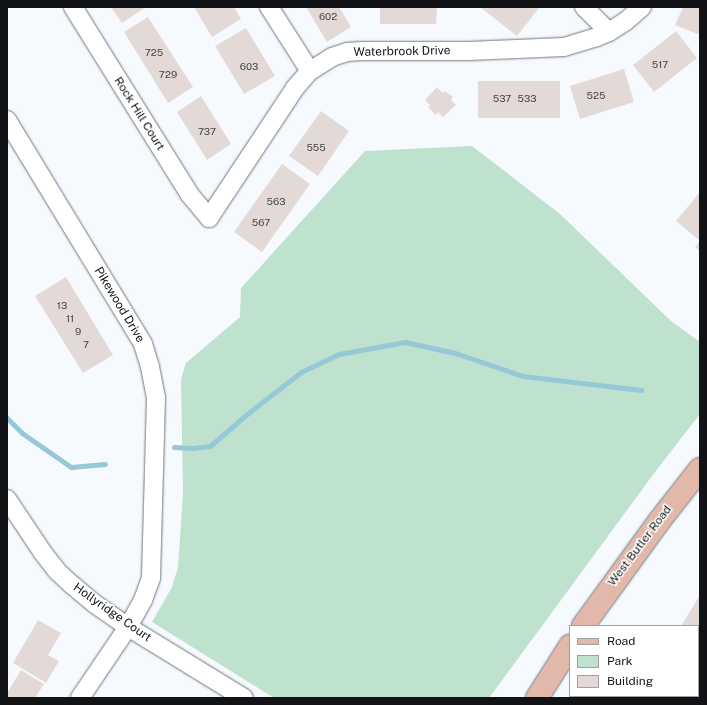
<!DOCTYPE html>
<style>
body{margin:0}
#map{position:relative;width:707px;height:705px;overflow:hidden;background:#f6fafe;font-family:"Public Sans",sans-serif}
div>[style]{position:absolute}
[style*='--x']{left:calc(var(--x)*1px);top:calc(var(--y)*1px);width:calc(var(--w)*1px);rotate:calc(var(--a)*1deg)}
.green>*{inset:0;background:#bee2cd}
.stream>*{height:5px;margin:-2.5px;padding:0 2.5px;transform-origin:2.5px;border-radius:2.5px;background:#96c8d7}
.building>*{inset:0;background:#e3dad8}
.roads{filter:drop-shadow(0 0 1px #71767c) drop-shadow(0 0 1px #71767c)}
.street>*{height:18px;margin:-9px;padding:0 9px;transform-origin:9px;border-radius:9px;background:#fff}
.primary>*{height:22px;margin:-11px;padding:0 11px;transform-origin:11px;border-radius:11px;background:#e2b8aa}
span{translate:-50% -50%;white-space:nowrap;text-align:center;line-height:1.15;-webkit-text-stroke:3px #fff;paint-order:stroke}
.number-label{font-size:10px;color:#464546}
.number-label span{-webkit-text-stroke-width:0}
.street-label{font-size:12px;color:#121316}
.frame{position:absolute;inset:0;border:8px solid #121316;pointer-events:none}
.legend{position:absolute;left:569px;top:625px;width:130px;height:72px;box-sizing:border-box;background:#fff;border:1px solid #a0a1a2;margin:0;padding:5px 7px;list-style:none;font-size:12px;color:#121316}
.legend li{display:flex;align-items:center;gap:8px;height:20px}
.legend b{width:20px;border:1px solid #a0a1a2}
</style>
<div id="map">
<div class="green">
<i style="clip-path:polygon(472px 146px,560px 214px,671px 321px,700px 342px,700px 414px,655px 472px,489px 698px,274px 698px,152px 622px,172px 587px,178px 567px,183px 493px,181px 379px,186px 363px,240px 317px,241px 288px,365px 151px)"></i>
</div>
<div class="stream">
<i style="--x:7;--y:418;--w:21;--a:45"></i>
<i style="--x:22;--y:433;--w:60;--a:34.8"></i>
<i style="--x:71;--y:467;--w:34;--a:-5"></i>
<i style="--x:174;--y:447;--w:19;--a:3"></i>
<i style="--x:193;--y:448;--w:17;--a:-7"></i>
<i style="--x:210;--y:446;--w:49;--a:-40.9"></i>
<i style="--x:247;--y:414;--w:68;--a:-37.9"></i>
<i style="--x:301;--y:372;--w:42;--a:-25.3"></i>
<i style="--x:339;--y:354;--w:67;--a:-10.3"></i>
<i style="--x:405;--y:342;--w:51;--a:12.4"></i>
<i style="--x:455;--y:353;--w:72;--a:18.7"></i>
<i style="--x:523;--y:376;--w:119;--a:6.8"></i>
</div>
<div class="building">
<i style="clip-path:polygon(111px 7px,146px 7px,122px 23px)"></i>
<i style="clip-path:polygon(194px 7px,234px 7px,241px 19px,212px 37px)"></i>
<i style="clip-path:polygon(306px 7px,339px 7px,351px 27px,327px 42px)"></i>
<i style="clip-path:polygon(380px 7px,437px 7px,436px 24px,380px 24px)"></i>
<i style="clip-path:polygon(480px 7px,538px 7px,539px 8px,517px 36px)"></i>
<i style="clip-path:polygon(683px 7px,700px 7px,700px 35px,675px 25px)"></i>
<i style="clip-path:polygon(148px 17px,193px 87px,168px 103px,124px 32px)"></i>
<i style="clip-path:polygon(246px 28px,275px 76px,244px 94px,215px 46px)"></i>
<i style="clip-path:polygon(676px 31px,697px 58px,654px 92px,633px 65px)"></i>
<i style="clip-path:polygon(624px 69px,634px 102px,580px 119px,570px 86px)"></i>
<i style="clip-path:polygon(478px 81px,560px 81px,560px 118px,478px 118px)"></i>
<i style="clip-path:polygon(437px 87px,443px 93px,445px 91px,453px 97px,451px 100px,456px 105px,443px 117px,438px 112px,436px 115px,428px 107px,430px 105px,425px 100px)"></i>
<i style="clip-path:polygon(201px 96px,231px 144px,207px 160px,177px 112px)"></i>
<i style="clip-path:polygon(321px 111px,349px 131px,318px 176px,289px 156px)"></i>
<i style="clip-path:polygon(282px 164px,310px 184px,262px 252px,234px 232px)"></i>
<i style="clip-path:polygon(700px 192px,700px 251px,695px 247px,700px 241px,676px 221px)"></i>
<i style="clip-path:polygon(66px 277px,113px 355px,83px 373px,35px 296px)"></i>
<i style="clip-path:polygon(700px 595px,700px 698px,697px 698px,694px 696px,698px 696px,698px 626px,681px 626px)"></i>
<i style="clip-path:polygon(38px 620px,61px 633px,48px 655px,59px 661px,46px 683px,13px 663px)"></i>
<i style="clip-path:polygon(21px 670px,44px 684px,35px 698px,7px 698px,7px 693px)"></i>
</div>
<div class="roads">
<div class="street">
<i style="--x:73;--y:7;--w:221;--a:58.1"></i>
<i style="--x:190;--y:195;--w:30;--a:50"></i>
<i style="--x:209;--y:218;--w:156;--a:-56.5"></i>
<i style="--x:295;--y:88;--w:23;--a:-49"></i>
<i style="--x:310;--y:71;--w:26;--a:-32"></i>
<i style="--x:332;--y:57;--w:16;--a:-18"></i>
<i style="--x:347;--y:52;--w:14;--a:-4"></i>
<i style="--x:361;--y:51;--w:108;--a:0"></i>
<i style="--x:469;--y:51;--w:95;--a:-2.4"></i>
<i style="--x:564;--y:47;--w:34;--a:-17"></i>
<i style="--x:597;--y:37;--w:13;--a:-23"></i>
<i style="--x:609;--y:32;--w:20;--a:-33"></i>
<i style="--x:626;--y:21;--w:21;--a:-41"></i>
<i style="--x:269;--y:7;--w:76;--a:57.4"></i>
<i style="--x:584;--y:7;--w:35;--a:45"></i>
<i style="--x:7;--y:120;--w:262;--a:58.7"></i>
<i style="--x:143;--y:344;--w:24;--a:73"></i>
<i style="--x:150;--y:367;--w:32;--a:79"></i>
<i style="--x:156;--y:398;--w:180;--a:91.6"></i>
<i style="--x:151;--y:578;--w:23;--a:110"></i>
<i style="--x:143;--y:600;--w:31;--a:119"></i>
<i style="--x:128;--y:627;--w:86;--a:124.1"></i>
<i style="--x:7;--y:499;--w:65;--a:56.3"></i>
<i style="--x:43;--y:553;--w:23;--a:52"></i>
<i style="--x:57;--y:571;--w:19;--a:43"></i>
<i style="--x:71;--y:584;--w:31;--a:40"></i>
<i style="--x:95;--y:604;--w:40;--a:34.9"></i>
<i style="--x:128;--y:627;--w:136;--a:31.5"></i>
</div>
<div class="primary">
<i style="--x:583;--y:626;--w:131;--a:-54"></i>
<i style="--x:660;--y:520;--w:65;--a:-51.9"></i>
<i style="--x:537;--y:698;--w:62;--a:-57.6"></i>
</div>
</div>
<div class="number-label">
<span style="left:328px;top:17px">602</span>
<span style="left:154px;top:53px">725</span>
<span style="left:660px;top:65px">517</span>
<span style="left:249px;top:67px">603</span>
<span style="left:168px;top:75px">729</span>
<span style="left:596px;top:96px">525</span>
<span style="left:502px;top:99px">537</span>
<span style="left:527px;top:99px">533</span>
<span style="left:207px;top:132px">737</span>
<span style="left:316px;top:148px">555</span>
<span style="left:276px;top:202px">563</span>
<span style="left:261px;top:223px">567</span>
<span style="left:62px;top:306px">13</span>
<span style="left:70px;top:319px">11</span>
<span style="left:78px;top:332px">9</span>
<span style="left:86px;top:345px">7</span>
</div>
<div class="street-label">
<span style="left:402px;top:52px;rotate:-1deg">Waterbrook Drive</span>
<span style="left:139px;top:114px;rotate:58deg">Rock Hill Court</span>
<span style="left:119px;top:305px;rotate:59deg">Pikewood Drive</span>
<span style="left:640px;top:546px;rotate:-53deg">West Butler Road</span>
<span style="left:112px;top:613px;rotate:35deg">Hollyridge Court</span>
</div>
<div class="frame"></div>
<ul class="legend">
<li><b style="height:5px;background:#e2b8aa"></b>Road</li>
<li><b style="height:11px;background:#bee2cd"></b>Park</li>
<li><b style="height:11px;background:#e3dad8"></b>Building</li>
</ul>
</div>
